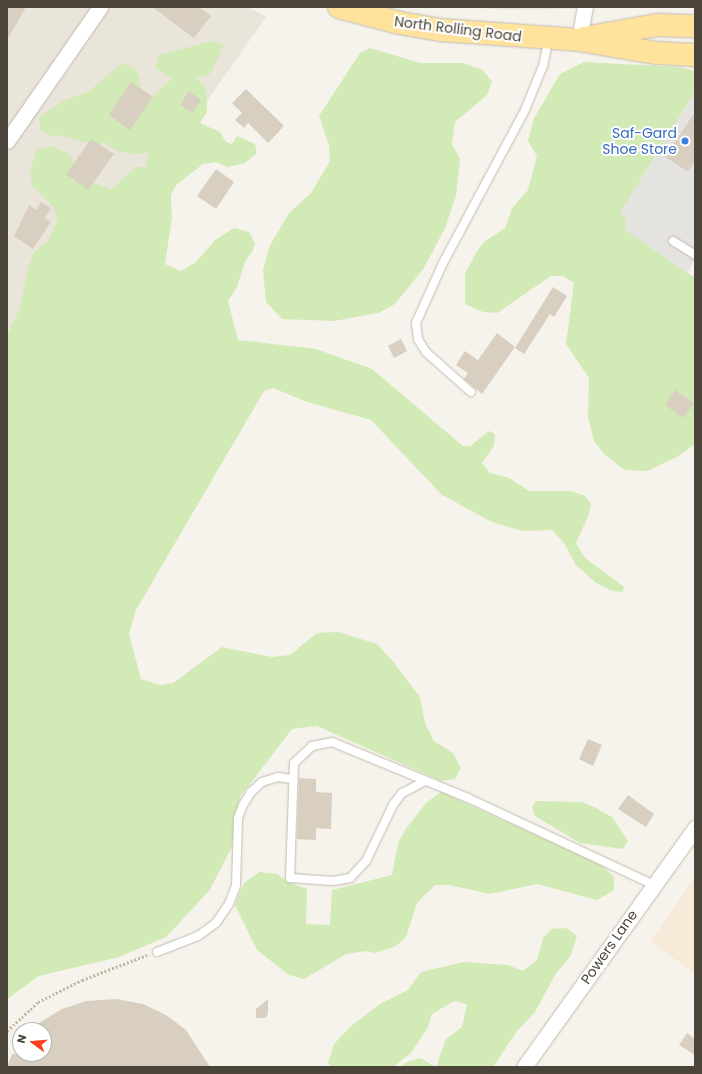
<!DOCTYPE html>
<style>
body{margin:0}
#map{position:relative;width:702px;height:1074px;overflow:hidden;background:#f6f3ec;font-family:Poppins,sans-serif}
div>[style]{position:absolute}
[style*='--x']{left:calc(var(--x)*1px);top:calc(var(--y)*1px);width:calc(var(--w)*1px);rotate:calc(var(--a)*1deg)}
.residential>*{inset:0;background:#eae5da}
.commercial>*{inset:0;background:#f7ead8}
.green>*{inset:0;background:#d2eab5}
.parking>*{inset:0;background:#e5e3e0}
.building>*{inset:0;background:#d8cfc1}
.path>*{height:2.5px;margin-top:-1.25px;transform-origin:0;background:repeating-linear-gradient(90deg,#c4b79f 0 2px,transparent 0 4px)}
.roads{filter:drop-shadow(0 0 1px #c2bbae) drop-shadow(0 0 1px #c2bbae)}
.lane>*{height:8px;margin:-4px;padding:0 4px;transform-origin:4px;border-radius:4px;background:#fff}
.street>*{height:15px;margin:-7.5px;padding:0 7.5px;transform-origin:7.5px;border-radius:7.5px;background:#fff}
.primary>*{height:22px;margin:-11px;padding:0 11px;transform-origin:11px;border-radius:11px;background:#ffe39c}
.dots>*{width:11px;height:11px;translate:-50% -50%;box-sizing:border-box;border:2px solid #fff;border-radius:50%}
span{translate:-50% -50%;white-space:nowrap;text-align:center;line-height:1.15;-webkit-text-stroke:4px #fff;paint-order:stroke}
.street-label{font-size:14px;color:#4b4439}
.shop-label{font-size:14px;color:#366cbe}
.right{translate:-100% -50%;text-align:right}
.frame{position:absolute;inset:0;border:8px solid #4b4439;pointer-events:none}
.north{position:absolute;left:12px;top:1022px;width:40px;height:40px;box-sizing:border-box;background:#fff;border:1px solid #b7b4b0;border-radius:50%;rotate:286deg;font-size:11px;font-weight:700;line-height:16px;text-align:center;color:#4b4439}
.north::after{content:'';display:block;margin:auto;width:14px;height:18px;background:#fc3f1d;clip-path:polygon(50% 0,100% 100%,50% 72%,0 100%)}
</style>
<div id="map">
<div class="residential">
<i style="clip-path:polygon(7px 7px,248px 7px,266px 17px,7px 385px)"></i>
<i style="clip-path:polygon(461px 7px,653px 7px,511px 10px)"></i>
</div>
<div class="commercial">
<i style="clip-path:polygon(695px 876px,695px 973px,650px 942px)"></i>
</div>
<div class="green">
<i style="clip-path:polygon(212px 41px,223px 45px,220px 54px,210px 74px,196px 78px,205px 86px,207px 96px,207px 112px,200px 123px,220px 132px,226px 142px,232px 144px,237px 136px,255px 144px,257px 153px,245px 163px,228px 167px,216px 162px,203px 164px,176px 185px,171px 195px,172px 218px,165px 264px,181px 271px,196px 262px,215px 240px,234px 228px,249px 232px,255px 243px,253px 250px,245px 262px,237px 287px,228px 301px,238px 340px,316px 349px,372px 369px,463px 446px,470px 446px,489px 431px,495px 434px,494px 446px,482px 463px,490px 473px,509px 478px,529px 491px,571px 491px,585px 496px,591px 504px,589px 514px,576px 543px,585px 558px,624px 587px,623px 592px,612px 591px,596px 583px,576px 565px,564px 543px,552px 530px,522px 531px,492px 522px,442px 495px,371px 420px,307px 402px,273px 388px,264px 391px,136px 610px,129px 634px,141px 679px,160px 685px,173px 683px,222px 647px,272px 657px,290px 655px,317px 633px,338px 632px,377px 644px,391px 659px,420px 697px,425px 723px,434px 741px,453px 753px,461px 768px,455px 779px,441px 781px,317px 726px,292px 729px,240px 797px,231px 849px,209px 891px,166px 937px,119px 957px,39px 976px,7px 999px,7px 336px,20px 308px,28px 268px,34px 252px,48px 241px,58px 220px,53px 207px,32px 185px,30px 169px,37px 149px,51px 146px,69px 154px,85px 179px,111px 190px,136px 167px,146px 167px,148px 153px,133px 154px,118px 151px,105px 143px,92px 144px,60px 135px,54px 137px,41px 131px,39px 118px,64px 100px,88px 92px,122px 63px,134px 67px,140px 79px,140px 108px,172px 78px,155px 68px,159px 55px)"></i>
<i style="clip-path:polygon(370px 48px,420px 63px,463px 63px,483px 70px,492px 82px,487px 95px,455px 122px,452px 144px,460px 159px,456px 196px,445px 228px,424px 268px,395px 304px,378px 313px,334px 321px,282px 319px,266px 302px,263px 270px,270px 245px,289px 213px,311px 193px,330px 161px,329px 145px,319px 116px,360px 53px)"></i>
<i style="clip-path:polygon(584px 62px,679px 67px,695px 71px,695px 92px,620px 213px,627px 220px,625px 229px,695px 278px,695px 444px,677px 457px,647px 471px,625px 470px,605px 455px,594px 441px,588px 417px,589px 378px,566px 344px,574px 283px,563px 276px,551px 276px,497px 313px,483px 312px,465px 304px,465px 274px,477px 251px,484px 242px,505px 228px,512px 208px,528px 190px,537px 156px,528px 141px,534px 118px,560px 74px)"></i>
<i style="clip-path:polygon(441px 792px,601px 865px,614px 877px,614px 890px,597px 900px,537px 884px,490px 894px,449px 885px,435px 885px,417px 903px,406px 937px,396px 946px,375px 953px,366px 951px,346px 954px,304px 979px,289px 975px,257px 950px,235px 905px,244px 883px,259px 872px,277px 874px,290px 883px,307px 889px,306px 924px,330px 925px,332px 890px,392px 875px,398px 843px,405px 830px,427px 802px)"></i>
<i style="clip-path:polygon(536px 801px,582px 802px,594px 807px,612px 817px,628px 841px,623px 849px,580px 843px,535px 816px,532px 807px)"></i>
<i style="clip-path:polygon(566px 928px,577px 936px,570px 957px,556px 973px,535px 1012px,517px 1031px,493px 1067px,436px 1067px,446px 1039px,462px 1027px,467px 1004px,454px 1001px,432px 1014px,427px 1029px,411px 1053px,394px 1066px,332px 1067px,328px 1063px,334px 1044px,351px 1026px,380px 1004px,408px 990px,421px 972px,464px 962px,508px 965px,523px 971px,537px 960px,543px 938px,551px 929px)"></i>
<i style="clip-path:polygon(420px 1058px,436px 1067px,400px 1067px,407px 1062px)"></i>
</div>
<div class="parking">
<i style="clip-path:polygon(695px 92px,695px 125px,665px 157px,688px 172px,695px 161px,695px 259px,687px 273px,625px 229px,627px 220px,620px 213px)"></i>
</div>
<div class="building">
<i style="clip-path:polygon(7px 7px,26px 7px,7px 40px)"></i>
<i style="clip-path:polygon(152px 7px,198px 7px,211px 16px,194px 38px)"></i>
<i style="clip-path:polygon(131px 82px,153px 97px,130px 130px,109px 115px)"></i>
<i style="clip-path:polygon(246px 89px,284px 126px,268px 143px,248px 123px,244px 128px,235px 120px,242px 113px,232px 103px)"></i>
<i style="clip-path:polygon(189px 91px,201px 100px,192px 113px,180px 105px)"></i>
<i style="clip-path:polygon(695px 112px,695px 161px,688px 172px,665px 157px)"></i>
<i style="clip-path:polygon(91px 139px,114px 154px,88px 190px,66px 174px)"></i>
<i style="clip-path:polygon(216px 169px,234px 182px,216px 209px,197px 196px)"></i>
<i style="clip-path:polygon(41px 202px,51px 208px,45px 218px,51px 222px,33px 249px,14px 236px,29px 205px,36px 210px)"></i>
<i style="clip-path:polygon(553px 287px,567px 296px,554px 317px,550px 314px,524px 354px,515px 348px)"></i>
<i style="clip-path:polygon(497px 333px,515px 347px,482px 394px,464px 379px,468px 373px,456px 365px,465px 351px,478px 360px)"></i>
<i style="clip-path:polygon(401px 339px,407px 351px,394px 358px,388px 346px)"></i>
<i style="clip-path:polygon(675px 390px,694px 403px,683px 418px,665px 405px)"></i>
<i style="clip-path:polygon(588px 739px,602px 745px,593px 766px,579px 759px)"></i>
<i style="clip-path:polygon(299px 778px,316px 779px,316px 792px,332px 793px,331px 829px,316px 828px,316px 840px,297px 839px)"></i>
<i style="clip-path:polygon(628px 795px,654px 814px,646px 827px,618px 809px)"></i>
<i style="clip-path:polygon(116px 999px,143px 1004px,166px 1015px,186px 1030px,210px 1067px,7px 1067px,12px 1054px,44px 1054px,44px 1030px,27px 1030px,62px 1009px,86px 1001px)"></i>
<i style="clip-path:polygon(268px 999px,268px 1014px,265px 1018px,256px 1018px,256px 1009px)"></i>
<i style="clip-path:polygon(687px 1033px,695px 1039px,695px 1055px,679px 1045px)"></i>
</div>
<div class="path">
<i style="--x:7;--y:1031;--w:42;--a:-43.1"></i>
<i style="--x:38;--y:1002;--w:49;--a:-26.6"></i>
<i style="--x:82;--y:980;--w:70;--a:-21"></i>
</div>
<div class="roads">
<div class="lane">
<i style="--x:673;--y:241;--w:26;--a:32"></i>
<i style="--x:471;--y:392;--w:60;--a:-138.4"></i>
<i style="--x:426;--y:352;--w:15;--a:-122"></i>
<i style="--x:418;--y:339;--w:16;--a:-97"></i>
<i style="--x:416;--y:323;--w:66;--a:-65.8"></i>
<i style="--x:443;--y:263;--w:174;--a:-61.8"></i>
<i style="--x:525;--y:110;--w:48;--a:-67.8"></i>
<i style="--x:543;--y:66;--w:29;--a:-78"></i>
<i style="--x:425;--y:781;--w:26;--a:152"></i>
<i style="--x:402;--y:793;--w:15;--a:127"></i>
<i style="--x:393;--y:805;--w:62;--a:115.7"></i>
<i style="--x:366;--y:861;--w:23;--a:133"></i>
<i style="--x:350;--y:878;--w:17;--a:170"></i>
<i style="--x:333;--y:881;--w:43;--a:-176"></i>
<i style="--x:290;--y:878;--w:115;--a:-88"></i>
<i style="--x:294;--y:763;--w:25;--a:-43"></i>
<i style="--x:312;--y:746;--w:20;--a:-11"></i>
<i style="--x:332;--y:742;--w:147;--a:22.4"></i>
<i style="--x:468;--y:798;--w:205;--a:25.1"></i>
<i style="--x:157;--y:952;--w:44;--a:-21.3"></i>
<i style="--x:198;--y:936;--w:22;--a:-36"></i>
<i style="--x:216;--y:923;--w:23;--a:-56"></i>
<i style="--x:229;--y:904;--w:19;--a:-69"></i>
<i style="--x:236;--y:886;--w:68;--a:-88.3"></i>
<i style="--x:238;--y:818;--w:14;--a:-69"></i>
<i style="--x:243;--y:805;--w:15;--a:-58"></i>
<i style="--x:251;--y:792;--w:15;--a:-42"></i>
<i style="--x:262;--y:782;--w:17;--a:-17"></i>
<i style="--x:278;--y:777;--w:13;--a:9"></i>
</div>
<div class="street">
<i style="--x:579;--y:40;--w:34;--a:-80"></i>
<i style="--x:7;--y:141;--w:163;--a:-55.2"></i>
<i style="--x:524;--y:1067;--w:294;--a:-54.4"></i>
</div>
<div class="primary">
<i style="--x:339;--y:7;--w:63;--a:14.7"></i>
<i style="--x:400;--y:23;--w:42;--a:9.7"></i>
<i style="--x:441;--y:30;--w:138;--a:4.1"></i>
<i style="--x:579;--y:40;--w:79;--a:9.5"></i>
<i style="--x:657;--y:53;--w:38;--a:3"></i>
<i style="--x:584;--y:38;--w:74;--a:-10.1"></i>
<i style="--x:657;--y:25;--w:38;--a:2"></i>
</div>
</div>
<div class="dots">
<i style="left:685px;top:141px;background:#3f7fe0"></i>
</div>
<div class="street-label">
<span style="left:458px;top:29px;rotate:7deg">North Rolling Road</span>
<span style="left:609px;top:947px;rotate:-55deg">Powers Lane</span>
</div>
<div class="shop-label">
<span class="right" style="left:677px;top:141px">Saf-Gard<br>Shoe Store</span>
</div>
<div class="frame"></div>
<div class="north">N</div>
</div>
